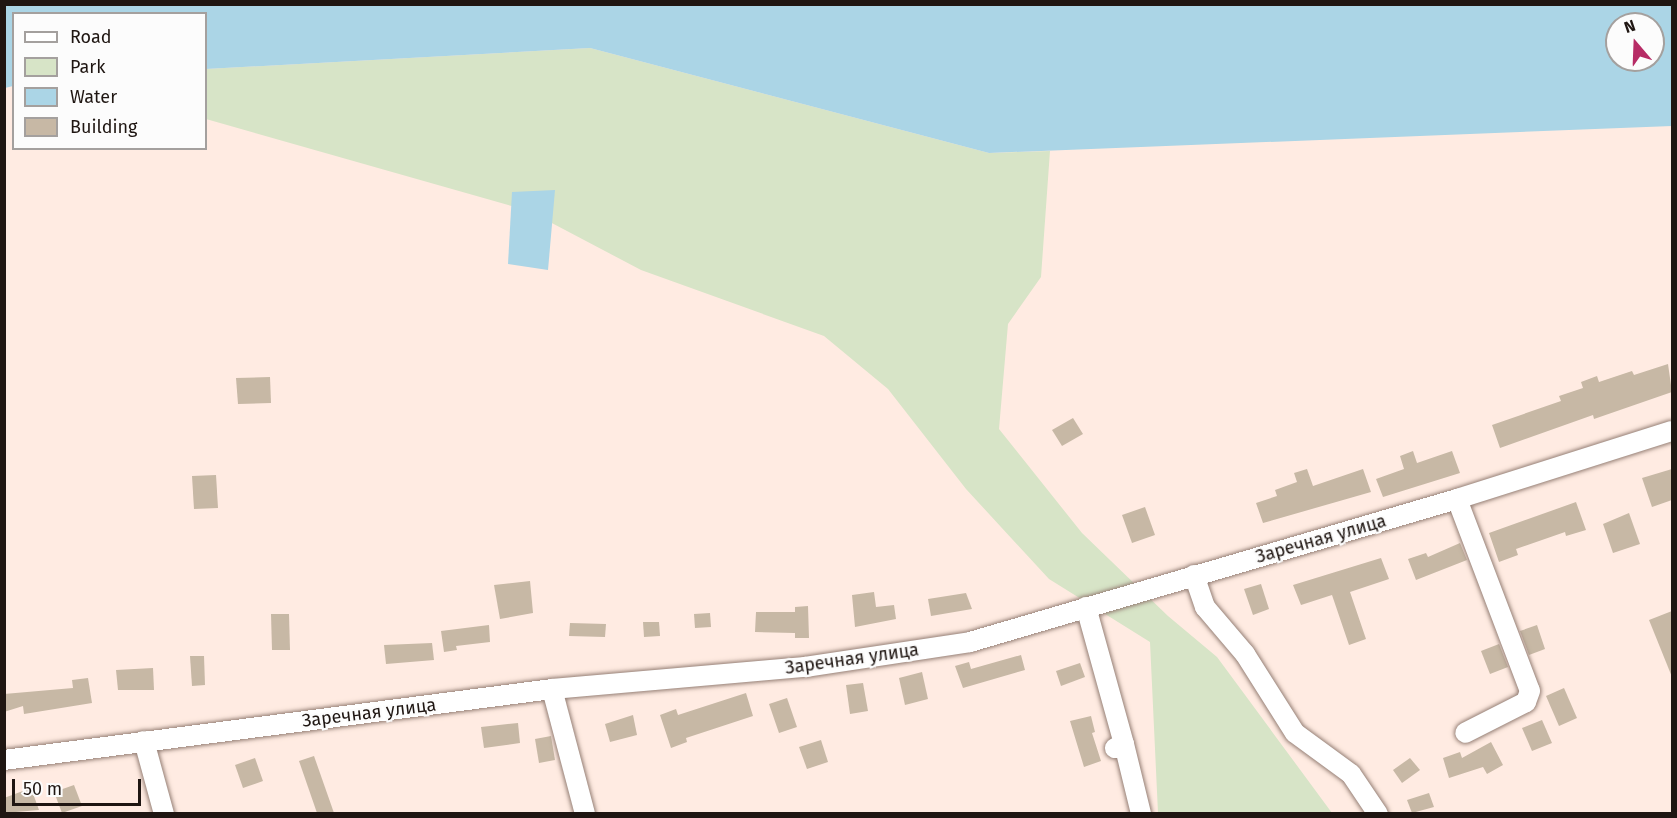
<!DOCTYPE html>
<meta charset="utf-8">
<style>
body{margin:0}
#map{position:relative;width:1677px;height:818px;overflow:hidden;background:#ffebe2;font-family:"Fira Sans",sans-serif}
div>[style]{position:absolute}
[style*='--x']{left:calc(var(--x)*1px);top:calc(var(--y)*1px);width:calc(var(--w)*1px);rotate:calc(var(--a)*1deg)}
.green>*{inset:0;background:#d7e4c7}
.water>*{inset:0;background:#abd5e6}
.building>*{inset:0;background:#c7b8a5}
.roads{filter:drop-shadow(0 0 2px #968076) drop-shadow(0 0 2px #968076)}
.minor>*{height:20px;margin:-10px;padding:0 10px;transform-origin:10px;border-radius:10px;background:#fff}
span{translate:-50% -50%;white-space:nowrap;text-align:center;line-height:1.15;-webkit-text-stroke:4.5px #fcfcfc;paint-order:stroke}
.street-label{font-size:18px;color:#1f1612}
.frame{position:absolute;inset:0;border:6px solid #1f1612;pointer-events:none}
.legend{position:absolute;left:12px;top:12px;width:195px;height:138px;box-sizing:border-box;background:#fcfcfc;border:2px solid #a4a09e;margin:0;padding:8px 10px;list-style:none;font-size:18px;color:#1f1612}
.legend li{display:flex;align-items:center;gap:12px;height:30px}
.legend b{width:30px;border:2px solid #a4a09e}
.north{position:absolute;left:1605px;top:12px;width:60px;height:60px;box-sizing:border-box;background:#fcfcfc;border:2px solid #a4a09e;border-radius:50%;rotate:341deg;font-size:16px;font-weight:700;line-height:24px;text-align:center;color:#1f1612}
.north::after{content:'';display:block;margin:auto;width:21px;height:27px;background:#b72c66;clip-path:polygon(50% 0,100% 100%,50% 72%,0 100%)}
.scale{position:absolute;left:12px;top:779px;width:129px;height:27px;box-sizing:border-box;border:3px solid #1f1612;border-top:0;padding-left:8px;font-size:18px;line-height:21px;white-space:nowrap;color:#1f1612;-webkit-text-stroke:4px #fcfcfc;paint-order:stroke}
</style>
<div id="map">
<div class="green">
<i style="clip-path:polygon(590px 48px,989px 153px,1050px 151px,1041px 277px,1008px 324px,999px 429px,1082px 533px,1168px 616px,1217px 657px,1332px 813px,1158px 813px,1150px 642px,1049px 579px,966px 489px,888px 389px,824px 336px,641px 270px,529px 211px,206px 119px,206px 69px)"></i>
</div>
<div class="water">
<i style="clip-path:polygon(evenodd,5px 4px,1672px 5px,1672px 126px,989px 153px,590px 48px,206px 69px,206px 14px,14px 14px,13px 86px,5px 88px,5px 4px,1617px 24px,1653px 24px,1653px 60px,1617px 60px,1617px 24px)"></i>
<i style="clip-path:polygon(555px 190px,548px 270px,508px 264px,512px 192px)"></i>
</div>
<div class="building">
<i style="clip-path:polygon(1668px 364px,1672px 392px,1594px 419px,1593px 415px,1500px 448px,1492px 425px,1561px 401px,1559px 396px,1583px 388px,1581px 382px,1597px 376px,1599px 382px,1632px 371px,1634px 375px)"></i>
<i style="clip-path:polygon(270px 377px,271px 403px,238px 404px,236px 378px)"></i>
<i style="clip-path:polygon(1073px 418px,1083px 434px,1062px 446px,1052px 430px)"></i>
<i style="clip-path:polygon(1413px 451px,1417px 463px,1452px 451px,1460px 473px,1383px 497px,1376px 479px,1404px 469px,1400px 456px)"></i>
<i style="clip-path:polygon(1307px 469px,1313px 486px,1363px 469px,1371px 492px,1263px 523px,1256px 503px,1277px 496px,1275px 490px,1297px 482px,1294px 473px)"></i>
<i style="clip-path:polygon(1672px 469px,1672px 500px,1652px 507px,1642px 478px)"></i>
<i style="clip-path:polygon(216px 475px,218px 508px,194px 509px,192px 476px)"></i>
<i style="clip-path:polygon(1576px 502px,1586px 530px,1566px 536px,1565px 532px,1516px 549px,1518px 555px,1499px 562px,1489px 533px)"></i>
<i style="clip-path:polygon(1145px 507px,1155px 535px,1132px 543px,1122px 515px)"></i>
<i style="clip-path:polygon(1629px 513px,1640px 544px,1613px 553px,1603px 524px)"></i>
<i style="clip-path:polygon(1460px 543px,1467px 560px,1416px 580px,1408px 559px,1426px 553px,1428px 557px)"></i>
<i style="clip-path:polygon(1381px 558px,1389px 579px,1350px 592px,1366px 639px,1349px 645px,1332px 595px,1301px 605px,1293px 585px)"></i>
<i style="clip-path:polygon(530px 581px,533px 613px,500px 619px,494px 585px)"></i>
<i style="clip-path:polygon(1261px 584px,1269px 609px,1253px 615px,1244px 589px)"></i>
<i style="clip-path:polygon(874px 592px,876px 607px,894px 605px,896px 619px,855px 627px,852px 595px)"></i>
<i style="clip-path:polygon(966px 593px,972px 609px,931px 616px,928px 599px)"></i>
<i style="clip-path:polygon(808px 606px,809px 638px,795px 638px,795px 633px,755px 632px,756px 612px,795px 612px,795px 607px)"></i>
<i style="clip-path:polygon(1672px 611px,1672px 677px,1649px 620px)"></i>
<i style="clip-path:polygon(710px 613px,711px 627px,695px 628px,694px 614px)"></i>
<i style="clip-path:polygon(271px 614px,289px 614px,290px 650px,272px 650px)"></i>
<i style="clip-path:polygon(643px 622px,659px 622px,660px 636px,644px 637px)"></i>
<i style="clip-path:polygon(570px 623px,606px 624px,605px 637px,569px 636px)"></i>
<i style="clip-path:polygon(489px 625px,490px 642px,456px 646px,457px 650px,444px 652px,441px 631px)"></i>
<i style="clip-path:polygon(1537px 625px,1545px 649px,1529px 655px,1520px 631px)"></i>
<i style="clip-path:polygon(432px 643px,434px 660px,386px 664px,384px 645px)"></i>
<i style="clip-path:polygon(1499px 644px,1508px 667px,1490px 674px,1481px 651px)"></i>
<i style="clip-path:polygon(1021px 655px,1025px 670px,963px 688px,955px 666px,969px 662px,971px 669px)"></i>
<i style="clip-path:polygon(190px 656px,204px 656px,205px 685px,192px 686px)"></i>
<i style="clip-path:polygon(1080px 663px,1085px 677px,1061px 686px,1056px 671px)"></i>
<i style="clip-path:polygon(153px 668px,154px 690px,118px 690px,116px 670px)"></i>
<i style="clip-path:polygon(922px 672px,928px 699px,905px 705px,899px 678px)"></i>
<i style="clip-path:polygon(88px 678px,92px 703px,24px 714px,23px 706px,4px 712px,4px 694px,73px 688px,72px 680px)"></i>
<i style="clip-path:polygon(863px 683px,868px 711px,850px 714px,846px 685px)"></i>
<i style="clip-path:polygon(1564px 688px,1577px 718px,1559px 726px,1546px 696px)"></i>
<i style="clip-path:polygon(746px 693px,753px 716px,686px 738px,687px 742px,671px 748px,660px 715px,676px 709px,678px 715px)"></i>
<i style="clip-path:polygon(787px 698px,797px 727px,779px 733px,769px 704px)"></i>
<i style="clip-path:polygon(633px 715px,637px 735px,610px 742px,605px 724px)"></i>
<i style="clip-path:polygon(1091px 716px,1095px 732px,1092px 733px,1101px 761px,1084px 767px,1070px 721px)"></i>
<i style="clip-path:polygon(1542px 720px,1552px 743px,1532px 751px,1522px 728px)"></i>
<i style="clip-path:polygon(518px 723px,520px 743px,484px 748px,481px 727px)"></i>
<i style="clip-path:polygon(551px 736px,555px 760px,539px 763px,535px 739px)"></i>
<i style="clip-path:polygon(821px 740px,828px 762px,807px 769px,799px 747px)"></i>
<i style="clip-path:polygon(1491px 742px,1503px 765px,1487px 774px,1483px 767px,1449px 778px,1443px 758px,1460px 752px,1462px 758px)"></i>
<i style="clip-path:polygon(314px 756px,334px 813px,317px 813px,299px 761px)"></i>
<i style="clip-path:polygon(255px 758px,263px 781px,243px 788px,235px 765px)"></i>
<i style="clip-path:polygon(1410px 758px,1420px 770px,1402px 783px,1393px 770px)"></i>
<i style="clip-path:polygon(74px 785px,82px 806px,62px 813px,54px 792px)"></i>
<i style="clip-path:polygon(31px 788px,39px 810px,4px 813px,4px 798px)"></i>
<i style="clip-path:polygon(1429px 793px,1434px 807px,1412px 813px,1407px 800px)"></i>
</div>
<div class="roads">
<div class="minor">
<i style="--x:1457;--y:499;--w:205;--a:69.2"></i>
<i style="--x:1530;--y:691;--w:12;--a:110"></i>
<i style="--x:1526;--y:702;--w:68;--a:153.1"></i>
<i style="--x:1194;--y:575;--w:34;--a:71"></i>
<i style="--x:1205;--y:607;--w:62;--a:49.6"></i>
<i style="--x:1245;--y:654;--w:93;--a:57.7"></i>
<i style="--x:1295;--y:733;--w:69;--a:36.2"></i>
<i style="--x:1351;--y:774;--w:48;--a:56"></i>
<i style="--x:1086;--y:607;--w:142;--a:74.5"></i>
<i style="--x:1124;--y:744;--w:10;--a:156"></i>
<i style="--x:552;--y:689;--w:129;--a:75.2"></i>
<i style="--x:144;--y:741;--w:76;--a:74.7"></i>
<i style="--x:1124;--y:744;--w:72;--a:76.3"></i>
<i style="--x:4;--y:760;--w:553;--a:-7.38"></i>
<i style="--x:552;--y:689;--w:254;--a:-5"></i>
<i style="--x:805;--y:667;--w:167;--a:-8.6"></i>
<i style="--x:970;--y:642;--w:508;--a:-16.36"></i>
<i style="--x:1457;--y:499;--w:225;--a:-17.6"></i>
</div>
</div>
<div class="street-label">
<span style="left:1321px;top:539px;rotate:-16deg">Заречная улица</span>
<span style="left:852px;top:659px;rotate:-8deg">Заречная улица</span>
<span style="left:369px;top:713px;rotate:-7deg">Заречная улица</span>
</div>
<div class="frame"></div>
<ul class="legend">
<li><b style="height:8px;background:#fff"></b>Road</li>
<li><b style="height:16px;background:#d7e4c7"></b>Park</li>
<li><b style="height:16px;background:#abd5e6"></b>Water</li>
<li><b style="height:16px;background:#c7b8a5"></b>Building</li>
</ul>
<div class="north">N</div>
<div class="scale">50 m</div>
</div>
